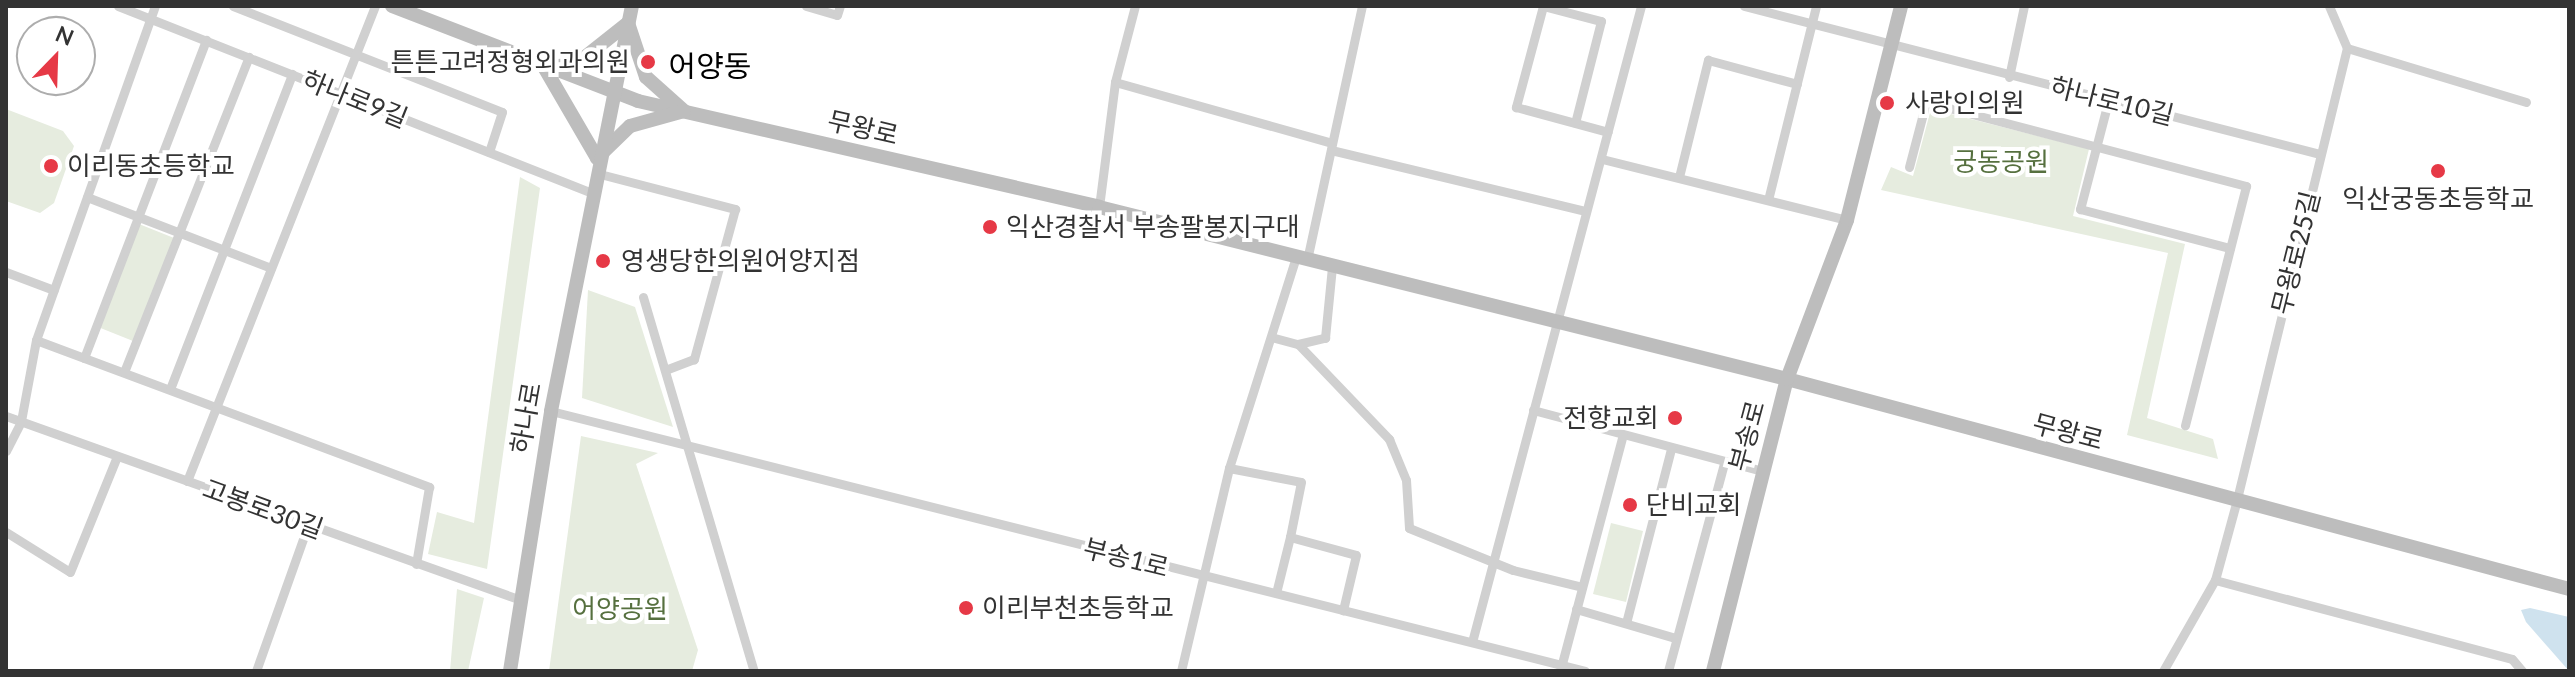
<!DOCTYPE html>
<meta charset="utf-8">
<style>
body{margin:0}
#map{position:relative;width:2575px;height:677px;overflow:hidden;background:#fff;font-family:Lato,"Noto Sans KR",sans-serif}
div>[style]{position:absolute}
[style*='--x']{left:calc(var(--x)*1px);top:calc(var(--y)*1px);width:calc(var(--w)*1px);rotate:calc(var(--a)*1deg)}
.green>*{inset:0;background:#e6ecdf}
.water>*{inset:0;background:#cfe2ee}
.street>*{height:9px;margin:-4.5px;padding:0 4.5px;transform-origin:4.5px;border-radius:4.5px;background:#d0d0d0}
.secondary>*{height:14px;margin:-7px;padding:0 7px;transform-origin:7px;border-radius:7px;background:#bdbdbd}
.dots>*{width:22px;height:22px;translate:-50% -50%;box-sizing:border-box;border:4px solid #fff;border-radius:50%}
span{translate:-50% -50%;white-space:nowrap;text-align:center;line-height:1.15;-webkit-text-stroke:8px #fff;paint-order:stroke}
.poi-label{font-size:26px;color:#333}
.right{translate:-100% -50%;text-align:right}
.left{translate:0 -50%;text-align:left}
.street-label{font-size:26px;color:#333}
.park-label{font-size:26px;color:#56703f}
.quarter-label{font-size:30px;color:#000}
.frame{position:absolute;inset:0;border:8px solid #333;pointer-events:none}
.north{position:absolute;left:16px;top:16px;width:80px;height:80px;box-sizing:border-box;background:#fff;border:2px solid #adadad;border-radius:50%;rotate:23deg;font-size:22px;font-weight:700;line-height:32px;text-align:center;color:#333}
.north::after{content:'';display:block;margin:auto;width:28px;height:36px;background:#e63946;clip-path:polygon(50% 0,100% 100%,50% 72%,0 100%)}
</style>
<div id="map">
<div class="green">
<i style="clip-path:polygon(6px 109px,63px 131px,74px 146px,54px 203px,40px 213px,6px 201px)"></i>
<i style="clip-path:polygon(1931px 109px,2089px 149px,2073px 216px,2185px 244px,2147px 418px,2213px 439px,2218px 459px,2127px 435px,2168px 253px,1881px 190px,1891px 167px,1913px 176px)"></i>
<i style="clip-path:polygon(520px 177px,540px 188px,487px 569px,428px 554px,437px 512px,474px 523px)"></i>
<i style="clip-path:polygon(139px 224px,174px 238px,133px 341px,98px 327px)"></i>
<i style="clip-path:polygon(588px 290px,635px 307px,673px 427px,582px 398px)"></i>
<i style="clip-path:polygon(581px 436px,658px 453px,636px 464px,698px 650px,692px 671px,549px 671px)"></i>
<i style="clip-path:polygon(1611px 523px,1643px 531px,1626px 602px,1593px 594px)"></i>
<i style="clip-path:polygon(457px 589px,484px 598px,468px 671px,450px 671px)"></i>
</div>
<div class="water">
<i style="clip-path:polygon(2530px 608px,2569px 617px,2569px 671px,2526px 622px,2521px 610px)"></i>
</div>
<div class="street">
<i style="--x:118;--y:6;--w:510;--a:21.53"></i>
<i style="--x:233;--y:6;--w:289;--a:21.5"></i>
<i style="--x:502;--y:112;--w:42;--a:108"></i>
<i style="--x:806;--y:6;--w:32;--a:16"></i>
<i style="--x:837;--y:15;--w:9;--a:-72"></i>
<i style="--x:1543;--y:6;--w:105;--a:105"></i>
<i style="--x:1516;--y:107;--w:95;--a:15.2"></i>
<i style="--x:1543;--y:6;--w:60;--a:14.5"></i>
<i style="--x:1601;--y:21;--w:105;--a:104.3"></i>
<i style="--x:1744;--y:6;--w:595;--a:14.41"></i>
<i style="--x:2347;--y:48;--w:187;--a:16.8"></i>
<i style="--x:2009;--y:77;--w:73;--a:-78.1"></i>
<i style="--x:1115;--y:82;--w:225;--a:15.7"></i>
<i style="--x:2109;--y:98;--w:115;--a:104.6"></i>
<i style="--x:2080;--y:209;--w:155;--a:14.6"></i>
<i style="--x:1331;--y:150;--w:262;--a:13.5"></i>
<i style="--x:1602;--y:159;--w:252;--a:14"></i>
<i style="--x:1909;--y:167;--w:67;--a:-75.3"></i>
<i style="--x:1926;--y:102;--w:331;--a:14.7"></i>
<i style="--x:2246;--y:186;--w:247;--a:104.3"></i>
<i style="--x:596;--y:173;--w:144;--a:14.5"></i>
<i style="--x:735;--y:209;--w:156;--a:105.3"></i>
<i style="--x:694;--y:359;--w:28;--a:159"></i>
<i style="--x:1679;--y:177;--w:121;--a:-76.1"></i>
<i style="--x:1708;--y:60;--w:92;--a:15.1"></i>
<i style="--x:87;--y:197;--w:197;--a:21.1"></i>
<i style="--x:1768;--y:200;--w:200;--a:-76.1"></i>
<i style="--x:1099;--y:207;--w:126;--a:-82.7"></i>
<i style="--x:1115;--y:82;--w:79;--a:-75.3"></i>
<i style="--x:1307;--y:260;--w:260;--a:-77.8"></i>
<i style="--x:6;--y:272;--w:51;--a:20.6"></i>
<i style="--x:643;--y:297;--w:390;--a:73.5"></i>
<i style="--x:1271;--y:337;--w:28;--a:15"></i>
<i style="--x:1298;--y:344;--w:132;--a:46.2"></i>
<i style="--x:1389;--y:439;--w:44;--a:67.5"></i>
<i style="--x:1406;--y:480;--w:48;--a:86.4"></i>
<i style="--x:1409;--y:528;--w:112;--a:22"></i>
<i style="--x:1513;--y:570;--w:71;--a:13.8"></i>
<i style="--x:36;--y:340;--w:420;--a:20.5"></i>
<i style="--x:429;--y:487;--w:78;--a:99.6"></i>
<i style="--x:1298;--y:344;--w:28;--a:-13"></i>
<i style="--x:1325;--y:338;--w:72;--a:-84.4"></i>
<i style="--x:84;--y:358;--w:341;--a:-69"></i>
<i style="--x:124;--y:372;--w:339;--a:-68.4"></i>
<i style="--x:170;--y:389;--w:338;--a:-68.8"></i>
<i style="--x:1533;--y:410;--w:237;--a:14.9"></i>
<i style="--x:551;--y:411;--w:1066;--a:14.11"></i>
<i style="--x:6;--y:416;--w:547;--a:19.66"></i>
<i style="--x:6;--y:451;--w:34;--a:-63"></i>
<i style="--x:21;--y:421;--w:82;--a:-79.5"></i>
<i style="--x:36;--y:340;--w:355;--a:-70.4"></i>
<i style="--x:1229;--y:468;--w:73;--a:11"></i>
<i style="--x:1301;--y:482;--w:56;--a:101.3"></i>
<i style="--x:187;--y:481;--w:511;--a:-68.41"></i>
<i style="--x:6;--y:532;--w:75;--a:32"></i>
<i style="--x:70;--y:572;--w:125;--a:-67.9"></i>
<i style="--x:2215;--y:580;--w:307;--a:14.9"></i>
<i style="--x:2512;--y:659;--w:16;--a:50"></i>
<i style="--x:1276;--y:593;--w:58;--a:-76"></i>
<i style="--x:1290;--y:537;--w:68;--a:15.3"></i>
<i style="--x:1356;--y:555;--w:57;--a:103.3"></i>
<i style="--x:1576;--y:609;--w:103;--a:16.3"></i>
<i style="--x:1626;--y:623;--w:180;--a:-75.5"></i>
<i style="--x:1472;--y:642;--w:658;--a:-75.12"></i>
<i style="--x:256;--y:671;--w:155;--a:-70.4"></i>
<i style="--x:1181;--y:671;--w:209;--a:-76.7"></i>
<i style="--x:1229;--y:468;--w:221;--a:-72.4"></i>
<i style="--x:1560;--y:671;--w:244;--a:-75.1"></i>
<i style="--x:1668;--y:671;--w:215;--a:-74.9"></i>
<i style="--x:2163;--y:671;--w:105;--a:-60.3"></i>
<i style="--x:2215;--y:580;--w:80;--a:-74.7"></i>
<i style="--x:2236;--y:503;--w:468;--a:-76.3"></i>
<i style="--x:2347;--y:48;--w:46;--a:-113.2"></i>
</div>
<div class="secondary">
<i style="--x:392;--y:6;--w:264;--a:21.1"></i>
<i style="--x:638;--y:101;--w:473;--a:12.9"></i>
<i style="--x:1099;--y:207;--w:709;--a:14.04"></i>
<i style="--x:1787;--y:379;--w:810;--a:15.03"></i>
<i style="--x:628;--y:23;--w:57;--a:71.6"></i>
<i style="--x:646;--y:77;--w:51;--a:41.8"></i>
<i style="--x:684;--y:111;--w:56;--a:164.5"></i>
<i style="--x:630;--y:126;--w:46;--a:135.9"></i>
<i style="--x:597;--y:158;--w:105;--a:-120.2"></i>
<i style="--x:544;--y:67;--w:31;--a:-4"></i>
<i style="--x:575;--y:65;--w:68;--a:-38.4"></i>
<i style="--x:510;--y:671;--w:263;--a:-81"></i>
<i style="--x:551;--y:411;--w:413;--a:-78.7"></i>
<i style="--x:1713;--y:671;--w:301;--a:-75.8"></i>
<i style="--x:1787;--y:379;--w:170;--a:-69.3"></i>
<i style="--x:1847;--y:220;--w:221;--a:-75.8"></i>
</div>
<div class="dots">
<i style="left:648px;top:62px;background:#e63946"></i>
<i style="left:1887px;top:103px;background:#e63946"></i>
<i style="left:51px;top:166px;background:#e63946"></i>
<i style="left:2438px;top:171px;background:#e63946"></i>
<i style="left:990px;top:227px;background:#e63946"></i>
<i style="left:603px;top:261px;background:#e63946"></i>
<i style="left:1675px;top:418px;background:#e63946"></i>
<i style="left:1630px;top:505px;background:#e63946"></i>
<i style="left:966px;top:608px;background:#e63946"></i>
</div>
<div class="poi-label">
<span class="right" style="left:630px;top:62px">튼튼고려정형외과의원</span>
<span class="left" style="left:1905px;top:103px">사랑인의원</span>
<span class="left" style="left:67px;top:166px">이리동초등학교</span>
<span style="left:2438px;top:199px">익산궁동초등학교</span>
<span class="left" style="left:1006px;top:227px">익산경찰서 부송팔봉지구대</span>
<span class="left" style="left:621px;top:261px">영생당한의원어양지점</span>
<span class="right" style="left:1659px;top:418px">전향교회</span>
<span class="left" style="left:1646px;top:505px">단비교회</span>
<span class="left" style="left:982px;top:608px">이리부천초등학교</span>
</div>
<div class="street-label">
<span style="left:355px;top:99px;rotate:22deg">하나로9길</span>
<span style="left:2112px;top:101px;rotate:14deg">하나로10길</span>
<span style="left:863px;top:128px;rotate:13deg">무왕로</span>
<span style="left:2296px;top:253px;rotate:-76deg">무왕로25길</span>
<span style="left:526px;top:418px;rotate:-80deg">하나로</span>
<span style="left:2068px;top:432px;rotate:15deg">무왕로</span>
<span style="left:1747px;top:436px;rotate:-75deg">부송로</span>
<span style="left:263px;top:509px;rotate:20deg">고봉로30길</span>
<span style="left:1126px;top:558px;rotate:14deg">부송1로</span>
</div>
<div class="park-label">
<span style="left:2001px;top:162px">궁동공원</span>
<span style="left:620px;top:609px">어양공원</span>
</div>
<div class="quarter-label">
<span style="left:710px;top:65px">어양동</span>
</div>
<div class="frame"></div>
<div class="north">N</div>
</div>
